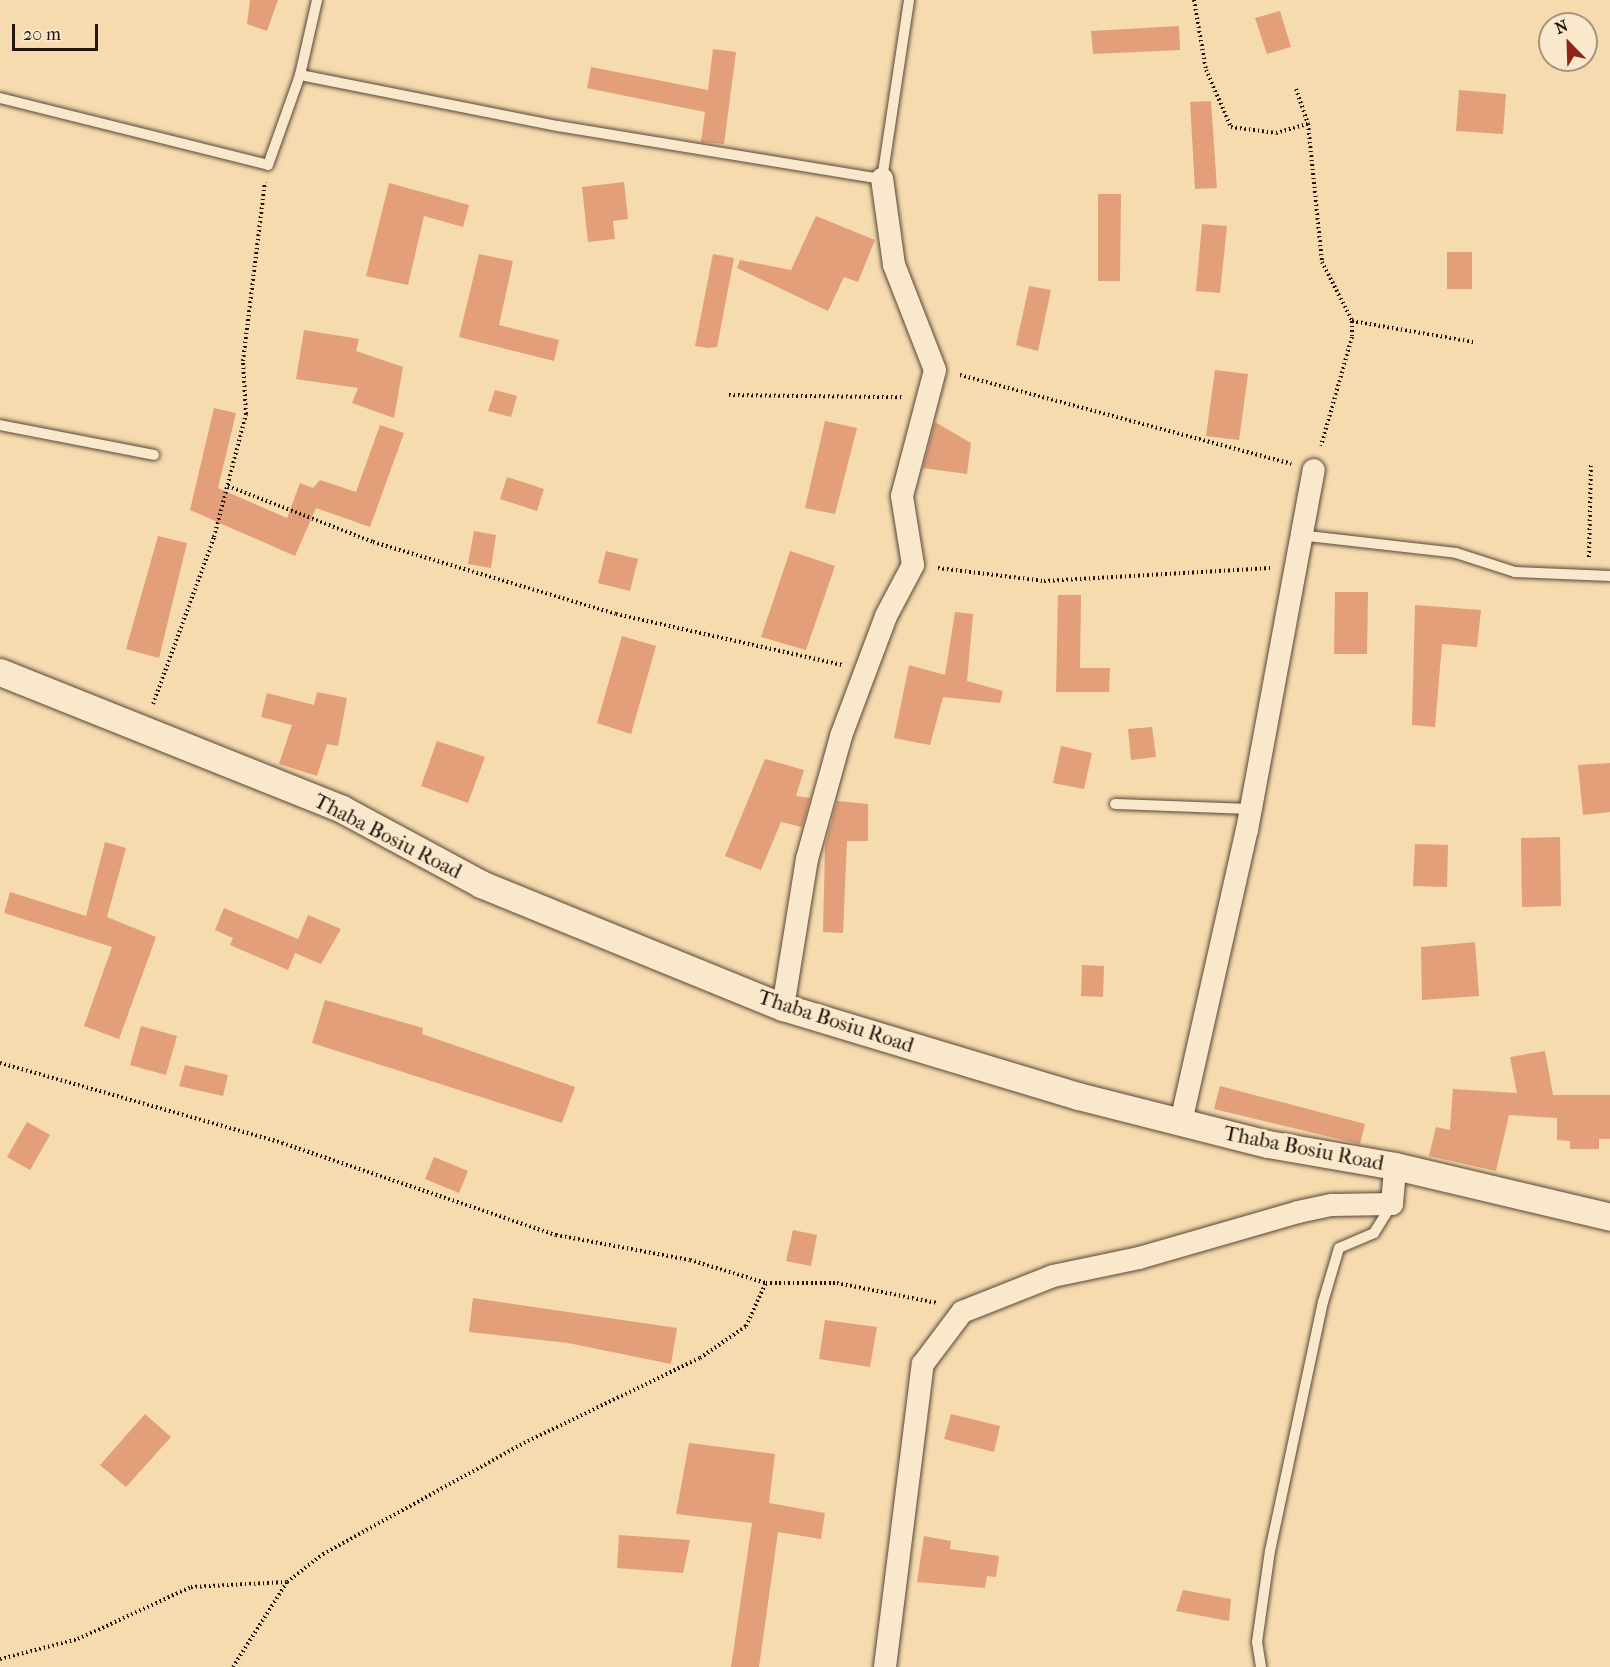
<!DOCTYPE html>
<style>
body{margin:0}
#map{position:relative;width:1610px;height:1667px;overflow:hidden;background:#f6dbaf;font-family:"IM FELL French Canon",serif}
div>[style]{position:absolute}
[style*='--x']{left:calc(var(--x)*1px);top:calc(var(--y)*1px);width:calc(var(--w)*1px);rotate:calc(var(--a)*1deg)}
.building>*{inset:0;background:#e29f7a}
.path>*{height:4px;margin-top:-2px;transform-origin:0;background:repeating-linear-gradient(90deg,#24150d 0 1.5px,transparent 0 4.5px)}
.roads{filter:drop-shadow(0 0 2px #584636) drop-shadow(0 0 2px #584636)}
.service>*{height:10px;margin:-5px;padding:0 5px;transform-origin:5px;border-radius:5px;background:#f9e8cb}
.minor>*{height:22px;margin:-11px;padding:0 11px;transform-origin:11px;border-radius:11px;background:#f9e8cb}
.tertiary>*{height:27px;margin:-13.5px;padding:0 13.5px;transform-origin:13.5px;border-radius:13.5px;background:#f9e8cb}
span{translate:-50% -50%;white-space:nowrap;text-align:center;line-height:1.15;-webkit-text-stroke:6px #f9e8cb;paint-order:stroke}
.street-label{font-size:21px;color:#24150d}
.north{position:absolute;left:1538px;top:12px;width:60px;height:60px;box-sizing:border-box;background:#f9e8cb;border:2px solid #a4947f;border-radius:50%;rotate:337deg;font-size:16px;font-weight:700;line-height:24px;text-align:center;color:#24150d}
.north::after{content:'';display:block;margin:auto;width:21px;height:27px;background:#8f2418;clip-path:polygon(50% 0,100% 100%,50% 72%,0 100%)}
.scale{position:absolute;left:12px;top:24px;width:86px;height:27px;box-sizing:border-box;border:3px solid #24150d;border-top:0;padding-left:8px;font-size:18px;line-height:21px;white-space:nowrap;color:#24150d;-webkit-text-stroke:4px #f9e8cb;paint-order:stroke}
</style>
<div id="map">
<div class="building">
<i style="clip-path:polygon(250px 0,278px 0,267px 31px,247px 24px)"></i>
<i style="clip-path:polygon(1280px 11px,1291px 47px,1267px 54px,1255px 18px)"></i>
<i style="clip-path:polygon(1179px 26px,1180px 50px,1093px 54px,1091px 31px)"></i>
<i style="clip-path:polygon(713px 49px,736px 52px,724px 144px,701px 142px,705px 112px,587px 88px,591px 67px,708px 90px)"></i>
<i style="clip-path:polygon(1459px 90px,1506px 94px,1503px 134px,1456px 131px)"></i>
<i style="clip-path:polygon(1211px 101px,1217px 188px,1195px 189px,1190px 102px)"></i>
<i style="clip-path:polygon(624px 182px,628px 219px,613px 221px,615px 239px,588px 242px,582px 187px)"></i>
<i style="clip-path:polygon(389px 183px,469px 205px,463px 227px,424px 216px,408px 285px,366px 276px)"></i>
<i style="clip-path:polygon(1098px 194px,1121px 194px,1120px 281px,1098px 281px)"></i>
<i style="clip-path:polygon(816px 216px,875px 240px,858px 282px,844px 277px,828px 311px,737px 268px,740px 260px,791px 270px)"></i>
<i style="clip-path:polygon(1202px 224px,1227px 226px,1220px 293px,1196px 291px)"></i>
<i style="clip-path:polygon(1447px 252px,1472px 252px,1472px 289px,1447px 289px)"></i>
<i style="clip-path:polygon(479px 254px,513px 261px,499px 325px,559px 340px,554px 361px,459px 337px)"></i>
<i style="clip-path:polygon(713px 254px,734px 258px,717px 347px,708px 348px,695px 346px)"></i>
<i style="clip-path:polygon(1029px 286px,1051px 290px,1038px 351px,1016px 345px)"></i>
<i style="clip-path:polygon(304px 330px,359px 339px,356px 351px,403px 367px,394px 418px,352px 403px,358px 388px,296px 379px)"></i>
<i style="clip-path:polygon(1215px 370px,1248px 374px,1239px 440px,1206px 436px)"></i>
<i style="clip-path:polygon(495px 390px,517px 396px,511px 417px,488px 411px)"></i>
<i style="clip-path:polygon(214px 408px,236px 413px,218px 488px,287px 518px,300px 483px,313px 488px,320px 480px,356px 492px,380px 425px,404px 433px,370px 527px,316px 508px,295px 556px,190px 510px)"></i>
<i style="clip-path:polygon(825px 421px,857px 428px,835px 514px,805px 508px)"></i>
<i style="clip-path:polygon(935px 422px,971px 443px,967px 474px,923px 468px)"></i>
<i style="clip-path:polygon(507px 477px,544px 489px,537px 511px,500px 499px)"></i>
<i style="clip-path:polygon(474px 531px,496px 535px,491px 568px,468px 564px)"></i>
<i style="clip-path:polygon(158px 536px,187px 543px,159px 658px,126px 649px)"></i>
<i style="clip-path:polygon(606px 551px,638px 559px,630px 591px,598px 583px)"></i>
<i style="clip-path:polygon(790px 551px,835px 566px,806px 650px,761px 637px)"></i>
<i style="clip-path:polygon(1335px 592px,1368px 592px,1367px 654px,1334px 654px)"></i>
<i style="clip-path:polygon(1058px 595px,1081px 595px,1080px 668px,1110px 668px,1109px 692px,1056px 692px)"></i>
<i style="clip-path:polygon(1415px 605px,1481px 610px,1477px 647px,1442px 644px,1435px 727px,1412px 725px)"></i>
<i style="clip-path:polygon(955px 612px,973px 614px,967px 681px,1003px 691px,1000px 703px,943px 697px,930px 745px,894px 738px,909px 665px,945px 675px)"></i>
<i style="clip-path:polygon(622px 636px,656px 646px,631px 734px,597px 723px)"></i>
<i style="clip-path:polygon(317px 692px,347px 698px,338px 746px,327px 744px,317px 776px,279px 764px,292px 725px,261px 717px,267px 693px,314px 705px)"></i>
<i style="clip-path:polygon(1152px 727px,1156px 757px,1131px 760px,1128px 729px)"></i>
<i style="clip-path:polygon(437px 741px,485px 757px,468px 803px,421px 786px)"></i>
<i style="clip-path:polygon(1061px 746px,1092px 753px,1084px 789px,1053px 783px)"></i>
<i style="clip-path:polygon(765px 759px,804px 770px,796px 796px,810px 798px,802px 827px,781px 822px,761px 870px,725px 856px)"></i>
<i style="clip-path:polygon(1610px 763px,1610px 812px,1583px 815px,1578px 765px)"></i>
<i style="clip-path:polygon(837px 801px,868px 804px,868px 841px,847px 841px,843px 933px,823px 932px,825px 846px)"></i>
<i style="clip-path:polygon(1560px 837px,1561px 906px,1522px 907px,1521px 838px)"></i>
<i style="clip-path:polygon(105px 842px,126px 848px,107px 917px,156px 937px,119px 1039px,84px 1026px,112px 947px,4px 913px,10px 892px,86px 916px)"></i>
<i style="clip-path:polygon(1415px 844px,1448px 845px,1447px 887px,1413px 886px)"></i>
<i style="clip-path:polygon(224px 908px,298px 939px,308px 915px,341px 929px,321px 964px,295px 953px,288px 970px,230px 945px,233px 938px,215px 930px)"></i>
<i style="clip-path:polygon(1475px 942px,1479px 996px,1422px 1000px,1421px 947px)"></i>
<i style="clip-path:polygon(1082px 965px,1104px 966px,1103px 997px,1081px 996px)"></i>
<i style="clip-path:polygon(325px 1000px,423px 1028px,422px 1034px,575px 1087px,562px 1123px,312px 1043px)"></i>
<i style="clip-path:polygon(141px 1026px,177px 1036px,166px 1075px,130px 1065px)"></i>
<i style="clip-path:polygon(1545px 1051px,1553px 1095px,1610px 1095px,1610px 1139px,1599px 1139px,1599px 1149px,1570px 1149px,1570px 1141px,1557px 1140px,1557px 1118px,1509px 1115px,1496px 1171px,1429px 1156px,1436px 1127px,1450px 1130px,1453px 1089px,1517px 1093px,1510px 1057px)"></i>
<i style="clip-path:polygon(185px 1065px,228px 1075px,223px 1096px,179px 1086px)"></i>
<i style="clip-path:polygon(1220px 1086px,1365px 1124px,1360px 1144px,1214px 1109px)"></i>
<i style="clip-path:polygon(27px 1122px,50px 1135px,30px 1170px,7px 1157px)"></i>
<i style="clip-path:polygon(434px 1157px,468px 1171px,459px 1193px,425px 1179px)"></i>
<i style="clip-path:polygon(793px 1230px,817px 1235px,811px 1266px,786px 1261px)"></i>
<i style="clip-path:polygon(473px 1298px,677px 1328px,671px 1364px,568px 1343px,469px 1332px)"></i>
<i style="clip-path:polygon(825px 1320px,877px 1327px,870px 1367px,819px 1359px)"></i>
<i style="clip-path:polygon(145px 1414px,171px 1437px,126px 1487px,100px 1465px)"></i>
<i style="clip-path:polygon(951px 1414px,1000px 1426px,994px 1452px,944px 1439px)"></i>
<i style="clip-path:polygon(689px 1443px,775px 1454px,769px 1503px,825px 1513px,821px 1539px,778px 1532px,759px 1667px,731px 1667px,752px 1523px,676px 1514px)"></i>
<i style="clip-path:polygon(619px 1535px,690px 1540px,683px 1573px,617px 1568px)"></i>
<i style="clip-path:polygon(924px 1536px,951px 1541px,950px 1549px,999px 1556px,996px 1577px,987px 1576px,985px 1588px,917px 1582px)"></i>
<i style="clip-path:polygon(1183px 1590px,1231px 1599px,1229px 1621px,1176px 1611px)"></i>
</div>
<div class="path">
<i style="--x:1194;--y:0;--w:71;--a:80.3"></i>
<i style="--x:1206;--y:70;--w:62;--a:66.3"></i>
<i style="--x:1231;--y:127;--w:45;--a:7.6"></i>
<i style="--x:1276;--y:133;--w:33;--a:-16"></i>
<i style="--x:1296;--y:89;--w:37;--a:71"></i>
<i style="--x:1308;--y:124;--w:139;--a:84.2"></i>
<i style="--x:1322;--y:262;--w:66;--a:63"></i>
<i style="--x:1352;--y:321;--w:16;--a:90"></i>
<i style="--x:1352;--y:337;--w:113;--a:105.9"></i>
<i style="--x:1352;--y:321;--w:124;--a:9.8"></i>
<i style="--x:960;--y:375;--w:343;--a:15"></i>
<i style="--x:729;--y:395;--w:174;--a:0.7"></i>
<i style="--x:228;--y:486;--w:155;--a:21.1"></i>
<i style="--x:373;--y:542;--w:253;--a:16.5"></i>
<i style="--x:616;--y:614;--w:232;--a:12.7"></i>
<i style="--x:1589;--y:557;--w:92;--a:-88.8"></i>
<i style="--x:938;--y:568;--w:107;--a:7"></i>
<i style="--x:1044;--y:581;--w:227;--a:-3.3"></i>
<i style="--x:153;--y:704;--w:178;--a:-69.9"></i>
<i style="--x:214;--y:537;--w:127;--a:-75.4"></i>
<i style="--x:246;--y:414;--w:53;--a:-93.2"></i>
<i style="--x:243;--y:361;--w:180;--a:-83"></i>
<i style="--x:0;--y:1063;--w:293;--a:15.8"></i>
<i style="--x:282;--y:1143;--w:289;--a:18.6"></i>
<i style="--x:556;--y:1235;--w:136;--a:10.6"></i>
<i style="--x:690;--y:1260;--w:79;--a:16.8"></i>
<i style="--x:766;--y:1283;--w:71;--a:0"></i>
<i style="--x:837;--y:1283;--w:102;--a:11.3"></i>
<i style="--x:0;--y:1659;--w:81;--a:-14.4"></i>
<i style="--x:78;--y:1639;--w:124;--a:-24.7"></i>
<i style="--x:191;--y:1587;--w:95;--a:-3"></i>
<i style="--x:233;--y:1667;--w:101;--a:-57.6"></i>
<i style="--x:287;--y:1582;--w:46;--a:-37.9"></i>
<i style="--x:323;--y:1554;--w:230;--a:-28.9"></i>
<i style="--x:524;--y:1443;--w:195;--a:-25.8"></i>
<i style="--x:700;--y:1358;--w:56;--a:-34.8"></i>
<i style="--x:746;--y:1326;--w:47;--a:-65.1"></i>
</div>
<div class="roads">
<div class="service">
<i style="--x:300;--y:75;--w:263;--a:11.2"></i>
<i style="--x:558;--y:126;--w:328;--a:9.3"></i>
<i style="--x:882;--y:179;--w:181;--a:-81.4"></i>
<i style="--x:0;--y:98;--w:276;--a:14"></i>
<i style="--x:268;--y:165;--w:96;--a:-70.4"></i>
<i style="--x:300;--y:75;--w:77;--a:-77.2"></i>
<i style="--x:0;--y:425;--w:157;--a:11"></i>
<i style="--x:1299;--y:535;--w:158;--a:6.5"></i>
<i style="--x:1456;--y:553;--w:62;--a:17.9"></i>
<i style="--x:1515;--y:572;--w:95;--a:2.4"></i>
<i style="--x:1115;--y:804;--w:136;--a:2.1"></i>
<i style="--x:1261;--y:1667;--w:25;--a:-99"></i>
<i style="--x:1257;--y:1642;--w:92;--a:-81.9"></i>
<i style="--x:1270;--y:1551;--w:255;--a:-78"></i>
<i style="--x:1323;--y:1302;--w:56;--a:-73.5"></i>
<i style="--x:1339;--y:1248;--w:38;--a:-23"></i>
<i style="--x:1374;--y:1233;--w:34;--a:-58"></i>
</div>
<div class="minor">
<i style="--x:783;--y:1007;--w:150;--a:-80.8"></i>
<i style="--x:807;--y:859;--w:128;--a:-74.5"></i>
<i style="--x:841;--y:736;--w:128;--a:-69.4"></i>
<i style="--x:886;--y:616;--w:58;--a:-62.1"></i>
<i style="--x:913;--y:565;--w:70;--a:-99.1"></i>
<i style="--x:902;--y:496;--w:130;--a:-75.3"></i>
<i style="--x:935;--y:370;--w:113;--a:-111.3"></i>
<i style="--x:894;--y:265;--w:87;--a:-97.9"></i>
<i style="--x:1181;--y:1122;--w:299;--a:-77.3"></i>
<i style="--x:1247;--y:830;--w:366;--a:-79.5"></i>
<i style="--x:885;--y:1667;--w:305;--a:-82.9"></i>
<i style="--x:923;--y:1364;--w:65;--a:-53.1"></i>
<i style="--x:962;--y:1312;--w:98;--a:-21.6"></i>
<i style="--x:1053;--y:1276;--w:88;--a:-11.8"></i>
<i style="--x:1139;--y:1258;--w:166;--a:-16.1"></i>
<i style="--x:1298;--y:1212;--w:35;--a:-12"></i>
<i style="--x:1332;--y:1205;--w:60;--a:-1"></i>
<i style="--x:1392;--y:1204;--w:38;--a:-85"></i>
</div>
<div class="tertiary">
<i style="--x:0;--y:672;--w:368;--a:21.8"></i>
<i style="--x:342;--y:809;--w:158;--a:28.3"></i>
<i style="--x:481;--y:884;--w:326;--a:22.2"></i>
<i style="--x:783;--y:1007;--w:308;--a:16.8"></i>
<i style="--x:1078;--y:1096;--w:196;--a:14.2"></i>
<i style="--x:1268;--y:1144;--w:129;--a:9.8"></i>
<i style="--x:1395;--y:1166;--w:221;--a:13.3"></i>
</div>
</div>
<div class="street-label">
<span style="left:388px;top:836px;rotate:27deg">Thaba Bosiu Road</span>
<span style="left:836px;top:1021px;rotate:18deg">Thaba Bosiu Road</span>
<span style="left:1304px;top:1148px;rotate:11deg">Thaba Bosiu Road</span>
</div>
<div class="north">N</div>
<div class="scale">20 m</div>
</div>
